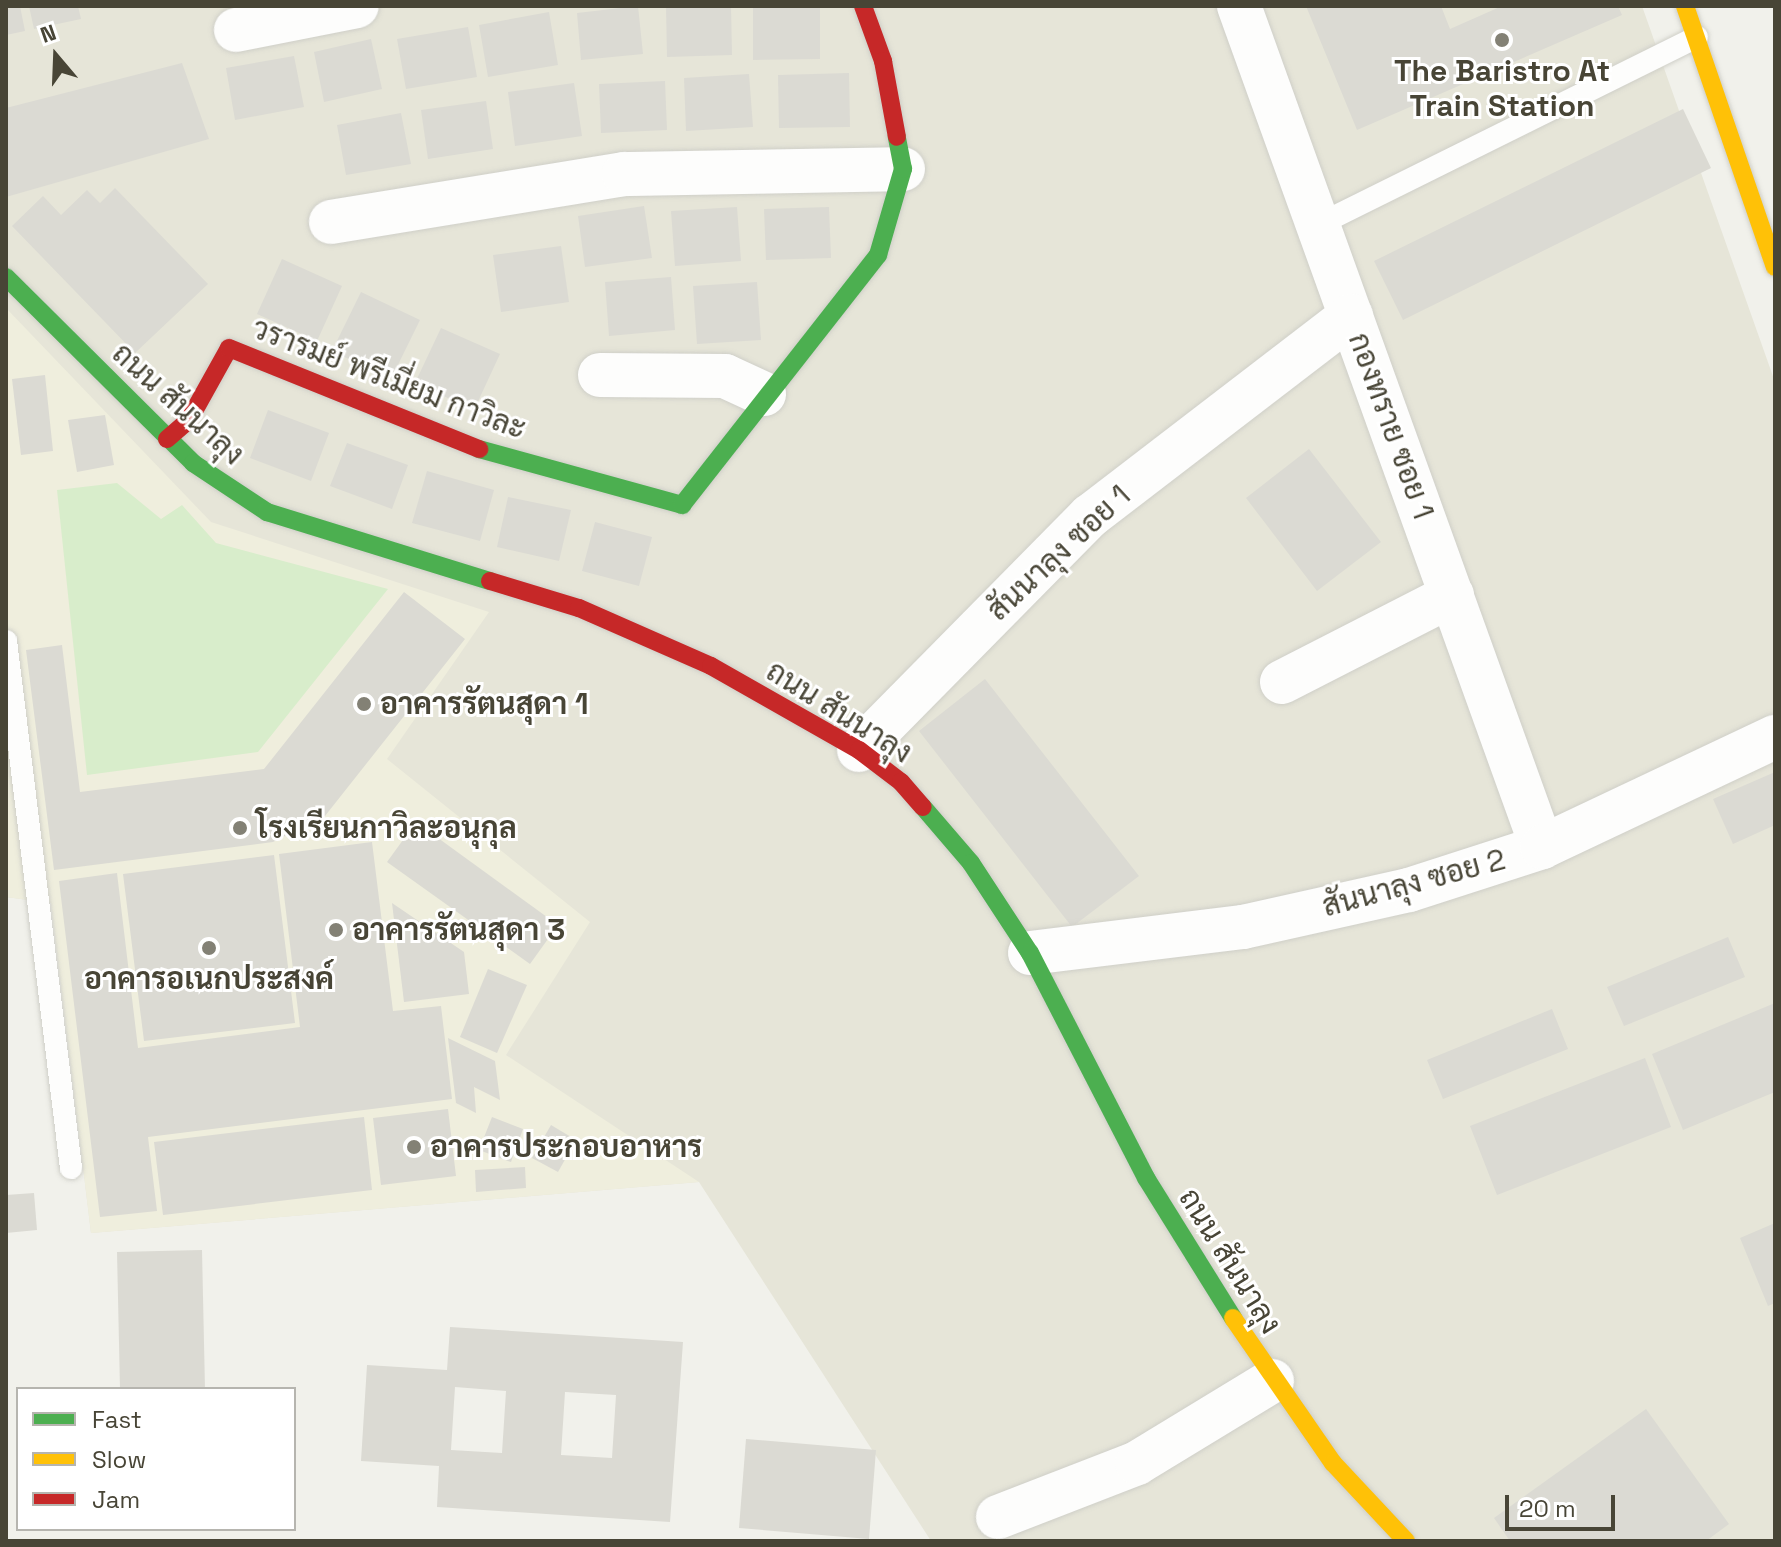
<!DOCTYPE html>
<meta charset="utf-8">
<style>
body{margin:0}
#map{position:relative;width:1781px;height:1547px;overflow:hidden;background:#f1f1eb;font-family:"Space Grotesk",Sarabun,sans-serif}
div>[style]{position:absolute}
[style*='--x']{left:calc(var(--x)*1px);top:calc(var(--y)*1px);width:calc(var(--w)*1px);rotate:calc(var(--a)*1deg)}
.residential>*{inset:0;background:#e6e5d8}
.education>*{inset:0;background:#efeedd}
.green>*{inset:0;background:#d8edcb}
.building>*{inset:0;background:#dbdad3}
.roads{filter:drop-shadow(0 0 2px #cfcfc8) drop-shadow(0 0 2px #cfcfc8)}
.lane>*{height:22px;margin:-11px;padding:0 11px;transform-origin:11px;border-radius:11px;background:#fdfdfc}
.street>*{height:44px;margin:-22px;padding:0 22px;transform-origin:22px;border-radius:22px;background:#fdfdfc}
.fast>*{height:18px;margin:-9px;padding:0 9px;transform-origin:9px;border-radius:9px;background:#4caf50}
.slow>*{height:18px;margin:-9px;padding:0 9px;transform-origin:9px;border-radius:9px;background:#ffc107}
.jam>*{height:18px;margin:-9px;padding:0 9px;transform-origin:9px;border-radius:9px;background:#c62828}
.dots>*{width:22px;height:22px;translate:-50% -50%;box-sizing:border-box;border:4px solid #fff;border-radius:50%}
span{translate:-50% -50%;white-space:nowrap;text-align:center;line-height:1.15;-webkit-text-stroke:6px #fff;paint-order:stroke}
.poi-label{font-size:30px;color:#484536;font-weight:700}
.left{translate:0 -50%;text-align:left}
.street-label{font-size:30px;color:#484536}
.frame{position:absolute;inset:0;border:8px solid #484536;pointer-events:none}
.legend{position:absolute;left:16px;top:1387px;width:280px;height:144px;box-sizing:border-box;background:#fff;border:2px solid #b6b5af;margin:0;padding:10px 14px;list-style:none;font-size:24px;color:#484536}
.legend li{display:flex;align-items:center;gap:16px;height:40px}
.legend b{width:40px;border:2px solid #b6b5af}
.north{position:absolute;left:16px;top:16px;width:80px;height:80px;-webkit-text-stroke:6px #fff;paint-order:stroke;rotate:341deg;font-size:22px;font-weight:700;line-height:32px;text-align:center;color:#484536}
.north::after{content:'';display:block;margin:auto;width:28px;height:36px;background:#484536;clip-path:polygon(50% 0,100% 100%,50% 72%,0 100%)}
.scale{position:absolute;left:1505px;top:1495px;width:110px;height:36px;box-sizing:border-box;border:4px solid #484536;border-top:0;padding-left:10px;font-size:24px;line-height:28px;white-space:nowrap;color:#484536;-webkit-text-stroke:6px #fff;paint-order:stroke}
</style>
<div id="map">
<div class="residential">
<i style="clip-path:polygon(6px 6px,1642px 6px,1775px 382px,1775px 1541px,931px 1541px,699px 1182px,91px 1233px,51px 903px,6px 897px)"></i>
</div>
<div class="education">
<i style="clip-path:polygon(6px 308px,211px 522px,489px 612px,387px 759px,590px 922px,506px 1055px,699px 1182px,91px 1233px,51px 903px,6px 897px)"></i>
</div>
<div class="green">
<i style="clip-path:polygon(117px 483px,161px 519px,182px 505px,216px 543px,388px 589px,258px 752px,87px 775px,57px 490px)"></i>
</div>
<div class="building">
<i style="clip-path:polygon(6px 6px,20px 6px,25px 31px,6px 35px)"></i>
<i style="clip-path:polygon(29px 6px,78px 6px,81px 19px,34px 29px)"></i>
<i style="clip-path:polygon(638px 6px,643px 54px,581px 60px,577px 13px)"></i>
<i style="clip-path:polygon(666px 6px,731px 6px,732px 55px,667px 57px)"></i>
<i style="clip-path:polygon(753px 6px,820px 6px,820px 59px,753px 60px)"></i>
<i style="clip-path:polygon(1306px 6px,1441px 6px,1450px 29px,1502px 6px,1618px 6px,1622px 15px,1357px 130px)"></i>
<i style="clip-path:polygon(549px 12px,558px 65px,488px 77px,479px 25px)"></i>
<i style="clip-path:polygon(468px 27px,477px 77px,406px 89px,397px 39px)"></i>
<i style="clip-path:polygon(371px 39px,382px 89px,324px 102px,314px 52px)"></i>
<i style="clip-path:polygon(294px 56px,304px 107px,235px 120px,226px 68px)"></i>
<i style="clip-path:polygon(182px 63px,209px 139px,6px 197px,6px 108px)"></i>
<i style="clip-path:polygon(849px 73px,850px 127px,779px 128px,778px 75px)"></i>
<i style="clip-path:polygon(749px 74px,753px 127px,686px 131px,684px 78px)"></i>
<i style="clip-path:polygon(665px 81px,667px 130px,601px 133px,599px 84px)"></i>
<i style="clip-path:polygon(574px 83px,582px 136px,515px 146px,508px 92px)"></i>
<i style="clip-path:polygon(486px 101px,493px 149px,428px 159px,421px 110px)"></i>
<i style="clip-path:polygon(1683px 109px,1711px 168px,1403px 320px,1374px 261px)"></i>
<i style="clip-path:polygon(401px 113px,411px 164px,346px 175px,337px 125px)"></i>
<i style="clip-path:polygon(115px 188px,208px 284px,135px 353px,12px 226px,43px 196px,61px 215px,87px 190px,100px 203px)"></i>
<i style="clip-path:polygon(644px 206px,652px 258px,585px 267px,578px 216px)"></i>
<i style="clip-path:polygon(737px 207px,741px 261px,675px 266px,671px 211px)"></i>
<i style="clip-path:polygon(829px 207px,831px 258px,766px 260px,764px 209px)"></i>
<i style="clip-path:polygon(561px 246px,569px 302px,501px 312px,493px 255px)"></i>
<i style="clip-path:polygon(282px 259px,342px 286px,317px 341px,257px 314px)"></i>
<i style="clip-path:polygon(671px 277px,675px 330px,609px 336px,605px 282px)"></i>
<i style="clip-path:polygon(757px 282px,761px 340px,697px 344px,693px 286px)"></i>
<i style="clip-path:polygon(361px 292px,420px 320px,391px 379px,332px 351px)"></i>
<i style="clip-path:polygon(441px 328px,500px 354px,474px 410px,415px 383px)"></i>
<i style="clip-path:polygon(45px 375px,53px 451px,21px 455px,12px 379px)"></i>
<i style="clip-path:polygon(268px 410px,329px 433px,311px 481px,250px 458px)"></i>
<i style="clip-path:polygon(105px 415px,114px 465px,77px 472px,68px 420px)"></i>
<i style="clip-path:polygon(347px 443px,408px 465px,392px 509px,330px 486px)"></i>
<i style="clip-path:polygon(1309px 449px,1381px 542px,1317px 591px,1246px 498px)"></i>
<i style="clip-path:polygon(427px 471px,494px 490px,480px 541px,412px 523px)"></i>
<i style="clip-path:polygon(508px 497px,571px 510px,559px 561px,497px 547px)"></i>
<i style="clip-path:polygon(595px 522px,652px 537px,639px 586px,582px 571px)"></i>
<i style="clip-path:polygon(404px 592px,465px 639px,325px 816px,273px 842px,54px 870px,26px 650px,62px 645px,80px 792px,264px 769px)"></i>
<i style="clip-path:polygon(985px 679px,1139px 876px,1072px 927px,919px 731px)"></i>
<i style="clip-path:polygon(1775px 772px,1775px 825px,1733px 844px,1713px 799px)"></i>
<i style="clip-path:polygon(416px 822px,558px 925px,530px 964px,387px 862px)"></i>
<i style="clip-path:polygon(372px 842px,393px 1011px,441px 1006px,452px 1099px,148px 1137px,157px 1211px,100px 1217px,59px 881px,117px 873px,138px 1048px,300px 1027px,279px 854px)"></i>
<i style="clip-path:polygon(274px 855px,295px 1023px,144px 1041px,123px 874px)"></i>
<i style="clip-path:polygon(392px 903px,464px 952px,469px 994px,404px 1002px)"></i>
<i style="clip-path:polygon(1728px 937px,1745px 977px,1624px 1026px,1607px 987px)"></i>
<i style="clip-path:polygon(488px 969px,527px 985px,497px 1053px,460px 1037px)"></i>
<i style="clip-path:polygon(1775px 1003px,1775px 1092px,1683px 1130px,1652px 1054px)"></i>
<i style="clip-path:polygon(1552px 1009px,1568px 1049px,1443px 1099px,1427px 1060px)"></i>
<i style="clip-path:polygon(448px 1038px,495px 1061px,500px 1100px,474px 1087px,476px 1113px,456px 1103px)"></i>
<i style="clip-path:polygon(1645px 1058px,1671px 1127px,1497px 1195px,1470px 1126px)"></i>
<i style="clip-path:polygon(448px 1109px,456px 1176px,381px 1185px,373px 1118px)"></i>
<i style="clip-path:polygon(364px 1117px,372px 1190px,163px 1215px,154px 1142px)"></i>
<i style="clip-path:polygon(492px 1117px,523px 1129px,511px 1162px,479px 1150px)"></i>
<i style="clip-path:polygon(551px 1125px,576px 1140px,558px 1172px,532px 1158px)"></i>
<i style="clip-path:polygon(525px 1167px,526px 1188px,476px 1192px,475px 1170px)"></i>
<i style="clip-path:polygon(34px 1193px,37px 1230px,6px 1233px,6px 1195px)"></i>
<i style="clip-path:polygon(1775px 1223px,1775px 1303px,1768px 1306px,1740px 1238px)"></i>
<i style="clip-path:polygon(202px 1250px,205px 1389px,120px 1389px,117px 1252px)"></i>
<i style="clip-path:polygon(evenodd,450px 1327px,683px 1342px,670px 1522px,437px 1507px,439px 1466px,361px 1461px,367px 1365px,447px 1370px,450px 1327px,455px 1387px,506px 1391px,502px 1453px,451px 1450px,455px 1387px,450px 1327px,565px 1392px,616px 1395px,612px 1458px,561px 1455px,565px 1392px)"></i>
<i style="clip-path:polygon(1646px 1409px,1729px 1524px,1706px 1541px,1510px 1541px,1494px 1518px)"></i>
<i style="clip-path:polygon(746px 1439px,876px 1450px,869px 1539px,739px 1528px)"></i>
</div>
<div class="roads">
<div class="lane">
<i style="--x:1318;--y:225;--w:423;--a:-26.4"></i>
<i style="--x:6;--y:641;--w:531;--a:82.97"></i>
</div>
<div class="street">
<i style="--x:1239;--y:6;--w:894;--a:70.19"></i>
<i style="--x:236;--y:30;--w:123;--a:-11.2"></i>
<i style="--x:331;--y:222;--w:297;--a:-9.3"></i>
<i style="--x:624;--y:174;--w:279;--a:-1"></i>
<i style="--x:600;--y:375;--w:125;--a:0.5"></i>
<i style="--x:725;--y:376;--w:43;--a:24.8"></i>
<i style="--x:1282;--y:682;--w:191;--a:-27.1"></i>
<i style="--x:859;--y:750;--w:329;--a:-45.4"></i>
<i style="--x:1090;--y:516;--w:329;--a:-37.5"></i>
<i style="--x:1030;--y:953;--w:215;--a:-7"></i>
<i style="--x:1243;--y:927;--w:170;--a:-12.6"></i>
<i style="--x:1409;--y:890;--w:140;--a:-17.9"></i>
<i style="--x:1542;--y:847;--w:258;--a:-25.3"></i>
<i style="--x:998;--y:1517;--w:149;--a:-21.2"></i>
<i style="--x:1137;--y:1463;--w:158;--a:-31.3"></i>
</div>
<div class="fast">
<i style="--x:6;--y:277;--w:264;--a:44.8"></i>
<i style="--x:193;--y:463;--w:89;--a:33.5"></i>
<i style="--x:267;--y:512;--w:233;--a:17.2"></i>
<i style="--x:479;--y:449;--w:211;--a:15.4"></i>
<i style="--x:682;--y:505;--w:318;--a:-51.9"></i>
<i style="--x:878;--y:255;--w:90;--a:-73.8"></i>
<i style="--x:903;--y:169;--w:33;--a:-101"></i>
<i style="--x:923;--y:807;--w:74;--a:49.4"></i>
<i style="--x:971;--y:863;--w:108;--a:56.8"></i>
<i style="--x:1030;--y:953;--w:253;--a:62.7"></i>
<i style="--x:1146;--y:1178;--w:165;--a:58.1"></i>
</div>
<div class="slow">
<i style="--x:1685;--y:6;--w:276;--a:71"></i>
<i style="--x:1233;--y:1318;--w:176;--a:55.4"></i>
<i style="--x:1333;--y:1463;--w:107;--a:46.9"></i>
</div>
<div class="jam">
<i style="--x:863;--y:6;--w:59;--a:70"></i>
<i style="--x:883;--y:61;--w:77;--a:79.6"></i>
<i style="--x:167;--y:439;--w:29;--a:-41"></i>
<i style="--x:189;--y:420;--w:82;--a:-60.9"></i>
<i style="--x:229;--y:348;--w:270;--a:22"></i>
<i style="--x:490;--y:581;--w:93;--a:16.9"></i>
<i style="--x:579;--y:608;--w:144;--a:23.7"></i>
<i style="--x:711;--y:666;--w:170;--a:29.6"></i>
<i style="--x:859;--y:750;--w:53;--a:37.3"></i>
<i style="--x:901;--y:782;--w:33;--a:49"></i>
</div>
</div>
<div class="dots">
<i style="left:1502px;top:40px;background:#838175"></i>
<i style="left:364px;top:704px;background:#838175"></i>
<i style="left:240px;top:828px;background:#838175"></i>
<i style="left:336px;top:930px;background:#838175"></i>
<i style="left:209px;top:948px;background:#838175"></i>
<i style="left:414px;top:1147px;background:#838175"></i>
</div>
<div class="poi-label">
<span style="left:1502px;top:88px">The Baristro At<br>Train Station</span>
<span class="left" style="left:380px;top:704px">อาคารรัตนสุดา 1</span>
<span class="left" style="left:256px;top:828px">โรงเรียนกาวิละอนุกุล</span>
<span class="left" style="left:352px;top:930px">อาคารรัตนสุดา 3</span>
<span style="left:209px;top:979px">อาคารอเนกประสงค์</span>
<span class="left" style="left:430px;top:1147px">อาคารประกอบอาหาร</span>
</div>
<div class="street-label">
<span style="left:389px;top:379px;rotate:21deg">วรารมย์ พรีเมี่ยม กาวิละ</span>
<span style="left:178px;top:404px;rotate:42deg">ถนน สันนาลุง</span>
<span style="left:1391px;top:426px;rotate:70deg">กองทราย ซอย 1</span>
<span style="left:1059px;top:553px;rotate:-43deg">สันนาลุง ซอย 1</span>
<span style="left:839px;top:712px;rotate:32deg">ถนน สันนาลุง</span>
<span style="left:1414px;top:883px;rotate:-15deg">สันนาลุง ซอย 2</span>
<span style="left:1230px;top:1261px;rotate:58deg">ถนน สันนาลุง</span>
</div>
<div class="frame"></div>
<ul class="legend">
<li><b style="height:10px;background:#4caf50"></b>Fast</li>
<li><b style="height:10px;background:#ffc107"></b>Slow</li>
<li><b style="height:10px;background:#c62828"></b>Jam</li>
</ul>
<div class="north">N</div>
<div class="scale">20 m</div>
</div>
